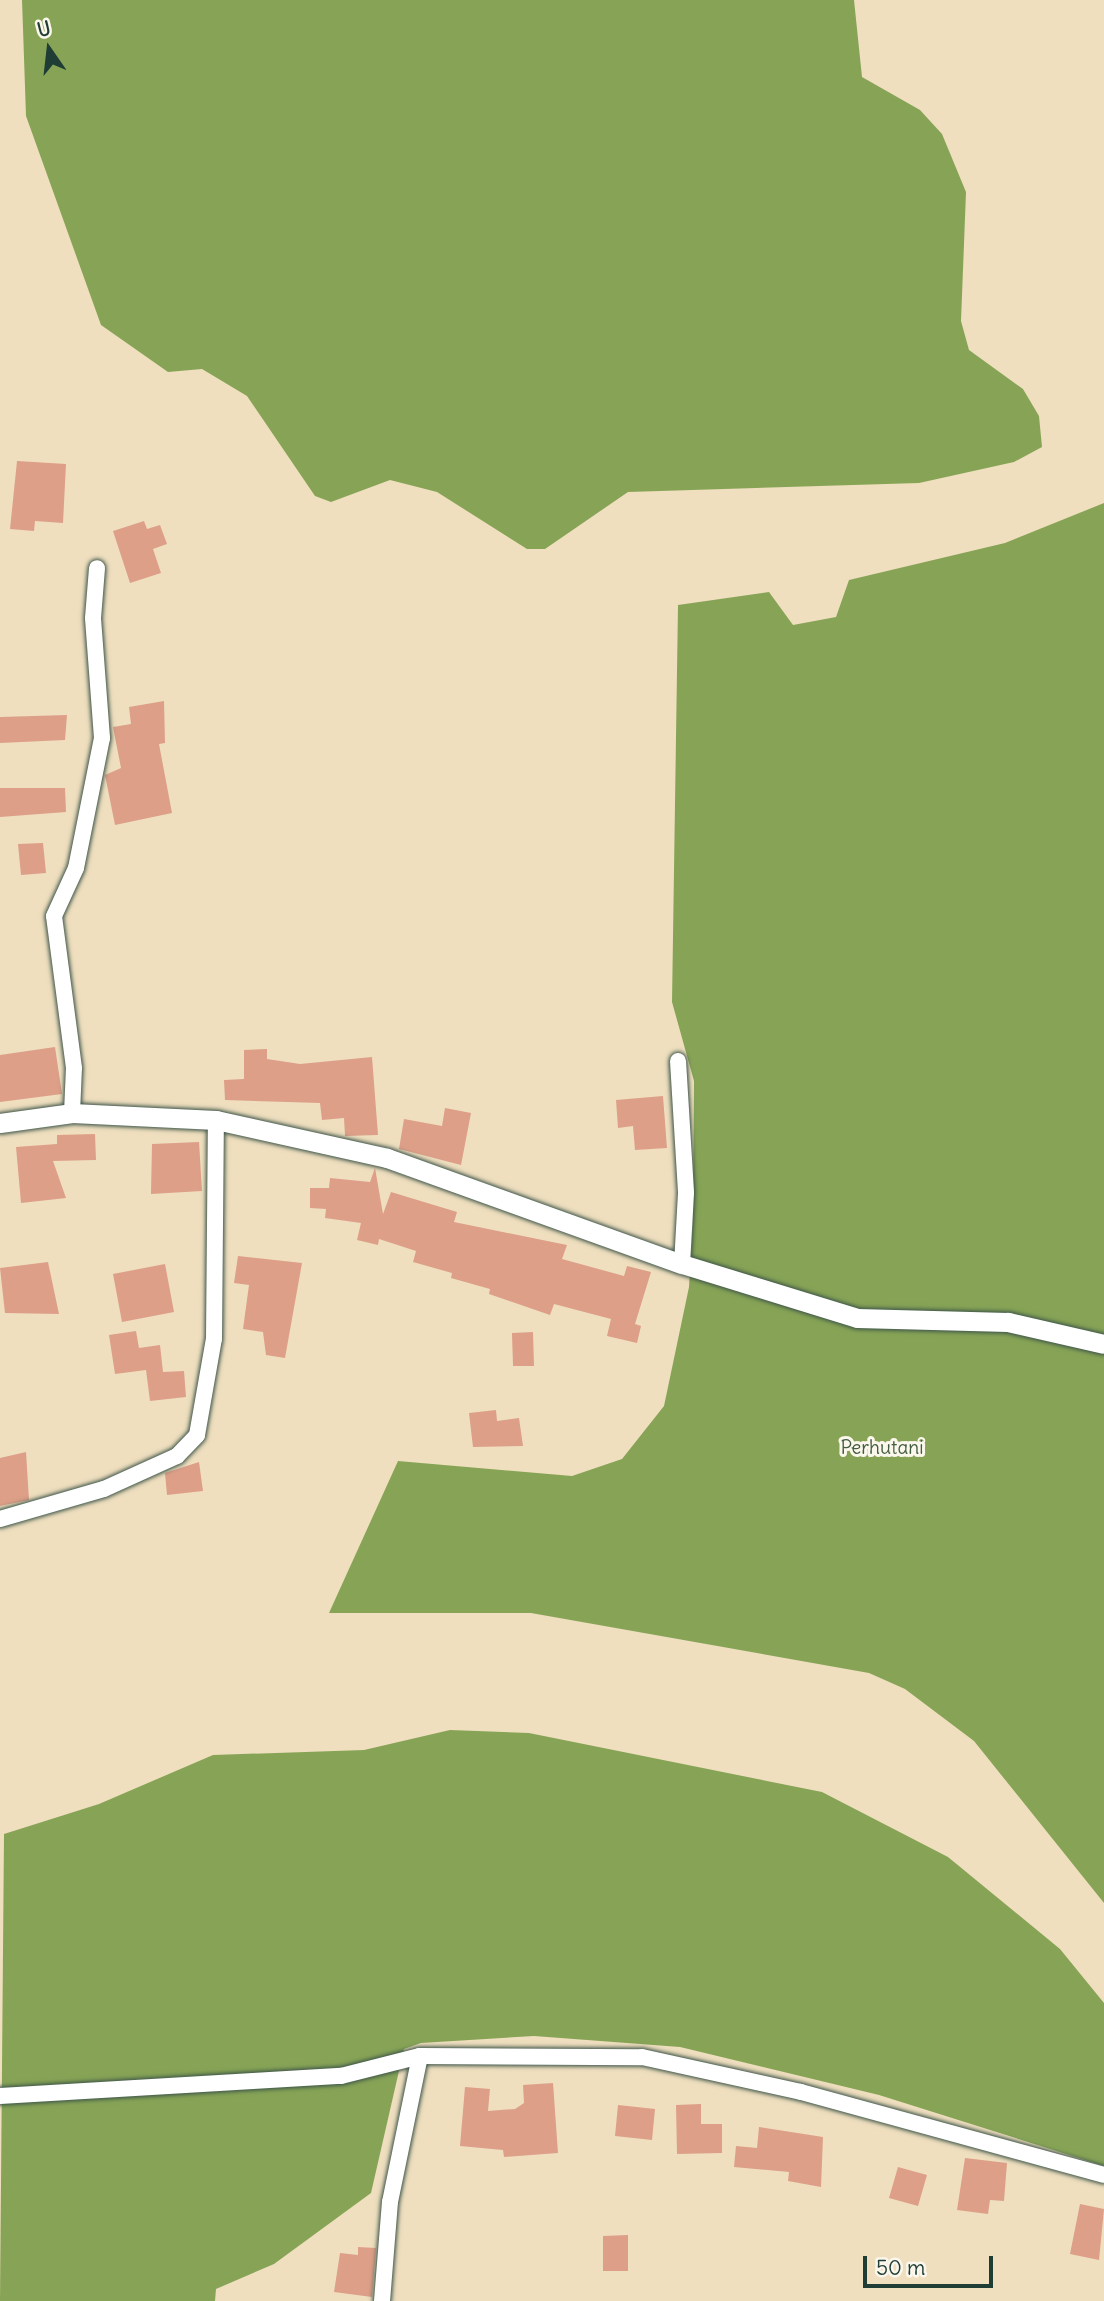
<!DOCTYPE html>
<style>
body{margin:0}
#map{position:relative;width:1104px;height:2301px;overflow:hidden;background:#efdfbf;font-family:Delius,sans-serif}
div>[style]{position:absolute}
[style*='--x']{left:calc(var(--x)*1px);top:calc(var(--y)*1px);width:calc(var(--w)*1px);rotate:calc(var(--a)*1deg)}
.forest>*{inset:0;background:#87a456}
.building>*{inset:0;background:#dd9f88}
.roads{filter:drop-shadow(0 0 2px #3e5549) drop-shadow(0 0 2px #3e5549)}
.minor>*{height:16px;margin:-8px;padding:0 8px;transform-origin:8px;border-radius:8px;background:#fff}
.tertiary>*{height:19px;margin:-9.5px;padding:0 9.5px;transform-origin:9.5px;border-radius:9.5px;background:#fff}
span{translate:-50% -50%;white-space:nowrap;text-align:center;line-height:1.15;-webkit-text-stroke:6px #fbf7ec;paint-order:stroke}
.park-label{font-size:19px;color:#425d3f}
.north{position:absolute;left:14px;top:14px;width:70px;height:70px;-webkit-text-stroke:5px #fbf7ec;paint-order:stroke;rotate:346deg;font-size:19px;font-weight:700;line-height:28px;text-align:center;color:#1f3d34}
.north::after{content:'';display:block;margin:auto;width:24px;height:32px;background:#1f3d34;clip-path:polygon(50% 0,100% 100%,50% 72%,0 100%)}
.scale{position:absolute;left:863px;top:2256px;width:130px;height:32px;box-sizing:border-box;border:4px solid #1f3d34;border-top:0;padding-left:9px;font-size:21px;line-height:24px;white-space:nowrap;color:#1f3d34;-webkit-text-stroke:5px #fbf7ec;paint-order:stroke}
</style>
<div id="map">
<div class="forest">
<i style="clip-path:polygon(22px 0,854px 0,862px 77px,920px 110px,942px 134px,966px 192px,961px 321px,969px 350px,1023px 389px,1039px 416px,1042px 447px,1014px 462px,919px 483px,628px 492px,545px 549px,527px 549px,437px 492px,390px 480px,331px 502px,315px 496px,247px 396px,202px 369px,168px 372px,101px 325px,26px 116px)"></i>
<i style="clip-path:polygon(1104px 503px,1104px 1903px,974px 1741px,905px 1689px,869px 1673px,531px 1613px,329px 1613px,398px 1461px,572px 1476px,622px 1459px,664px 1406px,689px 1287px,693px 1220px,694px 1081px,672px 1002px,678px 605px,769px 592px,793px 625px,836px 617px,849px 580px,1005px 543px)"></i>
<i style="clip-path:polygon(450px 1730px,529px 1733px,822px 1792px,948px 1857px,1060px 1949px,1104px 2003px,1104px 2166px,879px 2095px,680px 2047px,534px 2036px,421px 2043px,404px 2049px,371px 2193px,274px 2264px,216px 2289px,215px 2301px,0 2301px,4px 1834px,99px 1804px,213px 1755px,364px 1750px)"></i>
</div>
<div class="building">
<i style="clip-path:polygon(17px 461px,66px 464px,63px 523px,35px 521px,34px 531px,10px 529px)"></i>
<i style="clip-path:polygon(144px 521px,147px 529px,160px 525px,167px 544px,153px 549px,161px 573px,130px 583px,113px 531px)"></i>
<i style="clip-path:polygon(164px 701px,165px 743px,159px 744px,172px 813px,115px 825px,105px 775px,121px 768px,113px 727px,131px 724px,129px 707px)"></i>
<i style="clip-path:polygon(67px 715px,65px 740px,0 743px,0 717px)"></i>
<i style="clip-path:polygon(0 788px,65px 788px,66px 812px,0 817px)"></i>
<i style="clip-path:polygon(43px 843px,46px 873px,21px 875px,18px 844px)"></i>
<i style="clip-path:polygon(55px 1047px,62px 1094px,0 1102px,0 1055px)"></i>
<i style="clip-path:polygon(267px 1049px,267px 1059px,300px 1064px,372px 1057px,378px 1135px,345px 1136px,344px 1118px,322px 1120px,320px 1103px,225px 1100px,224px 1080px,244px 1079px,244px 1050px)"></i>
<i style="clip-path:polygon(663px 1096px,667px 1148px,635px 1150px,633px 1126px,618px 1128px,616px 1100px)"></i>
<i style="clip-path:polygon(445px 1108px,471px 1113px,461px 1165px,399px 1149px,404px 1119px,442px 1126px)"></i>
<i style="clip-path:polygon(95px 1134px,96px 1160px,53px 1161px,66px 1198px,21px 1203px,16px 1147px,57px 1144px,57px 1135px)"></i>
<i style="clip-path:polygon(199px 1142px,202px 1191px,151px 1194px,152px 1144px)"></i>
<i style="clip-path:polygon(375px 1168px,383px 1214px,391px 1192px,457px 1212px,454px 1222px,567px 1245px,562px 1259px,624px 1276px,627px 1266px,651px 1272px,635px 1324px,641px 1326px,637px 1343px,607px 1336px,611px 1319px,554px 1304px,550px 1315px,489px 1294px,490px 1289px,451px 1278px,452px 1273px,413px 1262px,416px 1251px,379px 1239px,378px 1245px,357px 1240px,361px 1223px,325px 1218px,326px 1209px,310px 1208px,310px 1188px,329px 1188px,330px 1178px,370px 1182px)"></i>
<i style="clip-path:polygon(238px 1256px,302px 1263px,285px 1358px,266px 1355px,263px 1332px,243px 1329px,249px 1285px,234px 1283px)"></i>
<i style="clip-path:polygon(48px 1262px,59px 1314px,5px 1313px,0 1268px)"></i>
<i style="clip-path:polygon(165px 1264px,174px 1312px,122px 1322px,113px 1274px)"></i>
<i style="clip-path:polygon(136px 1331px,139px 1348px,160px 1345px,163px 1372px,184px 1371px,186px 1397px,150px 1401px,146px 1370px,115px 1374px,109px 1335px)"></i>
<i style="clip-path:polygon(533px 1332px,534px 1366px,513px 1366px,512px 1333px)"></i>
<i style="clip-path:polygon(496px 1410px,497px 1421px,519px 1418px,523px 1446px,473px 1447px,469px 1413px)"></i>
<i style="clip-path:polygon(26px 1452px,29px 1500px,0 1506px,0 1458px)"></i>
<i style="clip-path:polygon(199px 1462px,203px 1491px,167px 1495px,165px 1473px)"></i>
<i style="clip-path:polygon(553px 2083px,558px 2153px,504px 2157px,503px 2150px,460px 2146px,465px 2087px,490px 2089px,488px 2111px,515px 2109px,524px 2103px,523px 2085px)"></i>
<i style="clip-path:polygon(701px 2104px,701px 2124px,722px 2124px,722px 2153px,677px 2154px,676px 2105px)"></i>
<i style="clip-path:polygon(618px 2105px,655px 2109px,652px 2140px,615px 2136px)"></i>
<i style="clip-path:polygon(759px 2127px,823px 2137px,821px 2187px,788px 2181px,789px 2172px,734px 2167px,736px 2146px,757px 2148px)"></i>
<i style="clip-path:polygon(965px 2158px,1007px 2163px,1004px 2201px,990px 2200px,988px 2214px,957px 2210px)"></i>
<i style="clip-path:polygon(898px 2167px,927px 2175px,918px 2206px,889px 2198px)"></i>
<i style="clip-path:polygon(1080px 2204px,1104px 2209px,1099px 2260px,1070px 2254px)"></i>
<i style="clip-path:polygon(628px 2235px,628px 2271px,603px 2271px,603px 2236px)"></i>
<i style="clip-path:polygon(358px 2247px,376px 2248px,372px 2297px,334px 2292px,340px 2253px,358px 2255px)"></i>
</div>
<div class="roads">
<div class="minor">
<i style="--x:678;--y:1061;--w:132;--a:86.5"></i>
<i style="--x:686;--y:1193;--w:71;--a:93.2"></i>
<i style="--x:72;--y:1113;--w:45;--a:-87.5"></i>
<i style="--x:74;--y:1068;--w:153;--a:-97.5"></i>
<i style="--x:54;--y:916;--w:53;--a:-65.4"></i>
<i style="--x:76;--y:868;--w:133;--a:-78.7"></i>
<i style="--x:102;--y:738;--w:120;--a:-94.3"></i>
<i style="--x:93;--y:618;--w:50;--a:-85.4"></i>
<i style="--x:0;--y:1519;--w:108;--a:-16.1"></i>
<i style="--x:104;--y:1489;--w:80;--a:-24.3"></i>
<i style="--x:177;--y:1456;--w:29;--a:-46"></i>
<i style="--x:197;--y:1435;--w:97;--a:-80"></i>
<i style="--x:214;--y:1339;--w:219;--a:-89.5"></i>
<i style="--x:0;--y:2096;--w:342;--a:-3.4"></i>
<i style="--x:341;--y:2076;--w:81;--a:-14.2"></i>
<i style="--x:420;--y:2056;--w:222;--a:0.3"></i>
<i style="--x:642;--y:2057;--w:163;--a:12.4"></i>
<i style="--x:801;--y:2092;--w:314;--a:15.3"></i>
<i style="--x:382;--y:2301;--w:99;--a:-85.4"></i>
<i style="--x:390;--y:2202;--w:149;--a:-78.4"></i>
</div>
<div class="tertiary">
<i style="--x:0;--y:1123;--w:73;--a:-7.9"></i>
<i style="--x:72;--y:1113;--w:144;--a:2.8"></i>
<i style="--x:216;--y:1120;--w:175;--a:12.5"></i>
<i style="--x:387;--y:1158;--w:313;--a:19.8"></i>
<i style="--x:682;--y:1264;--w:183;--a:17.1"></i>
<i style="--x:857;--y:1318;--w:151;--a:1.5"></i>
<i style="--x:1008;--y:1322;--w:98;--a:12.9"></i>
</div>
</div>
<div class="park-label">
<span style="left:882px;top:1448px">Perhutani</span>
</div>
<div class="north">U</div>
<div class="scale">50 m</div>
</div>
